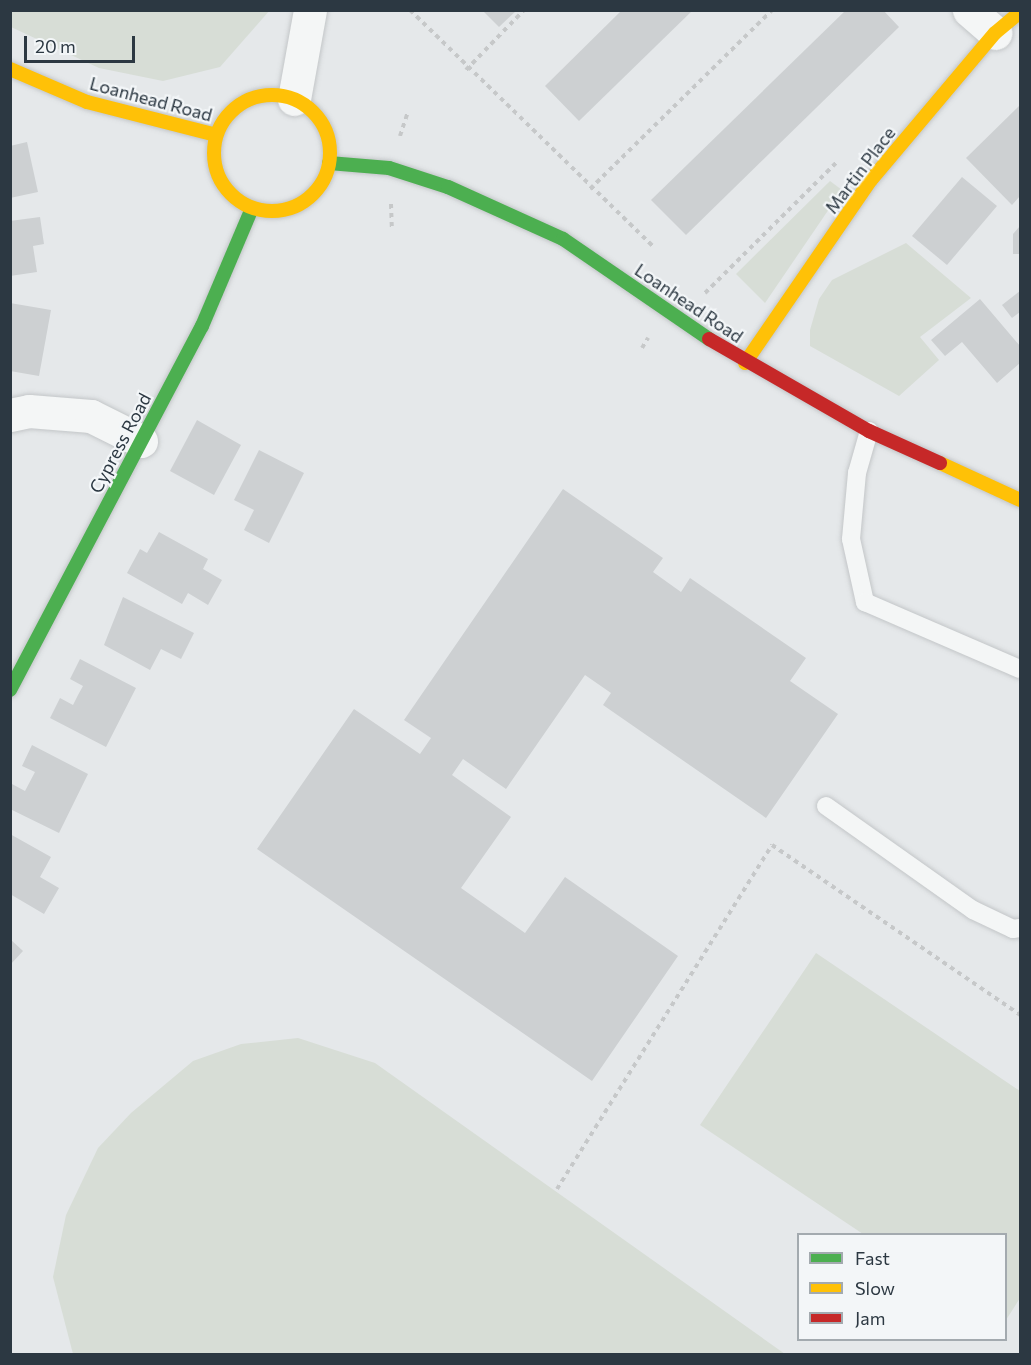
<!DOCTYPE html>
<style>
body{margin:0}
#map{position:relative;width:1031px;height:1365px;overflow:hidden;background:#e5e8ea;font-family:Commissioner,sans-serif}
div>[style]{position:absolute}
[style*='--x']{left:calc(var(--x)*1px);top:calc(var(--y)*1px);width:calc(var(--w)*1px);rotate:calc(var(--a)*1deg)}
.green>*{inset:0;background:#d7ddd6}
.building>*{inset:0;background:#cdd0d2}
.path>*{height:4px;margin-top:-2px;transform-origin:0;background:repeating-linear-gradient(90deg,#c6c8c9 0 4.5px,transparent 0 9px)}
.roads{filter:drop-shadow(0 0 2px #c3c6c8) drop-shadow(0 0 2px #c3c6c8)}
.lane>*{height:18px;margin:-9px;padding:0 9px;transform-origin:9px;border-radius:9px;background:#f4f6f6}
.street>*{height:33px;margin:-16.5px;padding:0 16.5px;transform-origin:16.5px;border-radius:16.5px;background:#f4f6f6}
.fast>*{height:14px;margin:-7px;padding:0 7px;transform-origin:7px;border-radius:7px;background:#4caf50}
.slow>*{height:14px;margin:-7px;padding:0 7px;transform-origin:7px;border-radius:7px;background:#ffc107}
.slow>.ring{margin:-7px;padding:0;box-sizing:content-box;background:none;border:14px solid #ffc107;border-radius:50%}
.jam>*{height:14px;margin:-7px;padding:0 7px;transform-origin:7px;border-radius:7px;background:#c62828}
span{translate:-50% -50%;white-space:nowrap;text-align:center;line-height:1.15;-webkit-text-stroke:4.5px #f3f6f8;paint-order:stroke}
.street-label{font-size:18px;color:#2c3842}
.frame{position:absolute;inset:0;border:12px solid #2c3842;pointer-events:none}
.legend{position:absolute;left:797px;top:1233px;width:210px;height:108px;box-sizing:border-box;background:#f3f6f8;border:2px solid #a3aaaf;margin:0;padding:8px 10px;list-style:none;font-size:18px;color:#2c3842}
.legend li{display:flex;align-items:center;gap:12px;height:30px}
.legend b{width:30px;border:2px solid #a3aaaf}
.scale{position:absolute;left:24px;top:36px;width:111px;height:27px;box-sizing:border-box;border:3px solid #2c3842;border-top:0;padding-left:8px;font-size:18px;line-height:21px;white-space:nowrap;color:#2c3842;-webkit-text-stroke:4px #f3f6f8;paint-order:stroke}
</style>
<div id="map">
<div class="green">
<i style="clip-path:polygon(270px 10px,220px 67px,163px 81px,99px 68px,11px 27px,11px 11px)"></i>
<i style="clip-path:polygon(830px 181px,842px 190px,765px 303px,736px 274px)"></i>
<i style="clip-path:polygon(906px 243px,971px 298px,920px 337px,939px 360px,899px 396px,810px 346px,810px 330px,819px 299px,832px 280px)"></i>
<i style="clip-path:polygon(816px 953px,1020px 1091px,1020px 1298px,1006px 1320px,1006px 1234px,863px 1234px,700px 1125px)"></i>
<i style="clip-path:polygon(298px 1038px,375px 1063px,785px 1354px,73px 1354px,53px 1277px,66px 1215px,98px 1148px,131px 1113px,193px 1061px,241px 1044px)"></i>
</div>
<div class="building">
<i style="clip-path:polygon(482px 10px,517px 10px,499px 27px)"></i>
<i style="clip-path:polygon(622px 10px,693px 10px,579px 121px,545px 86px)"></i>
<i style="clip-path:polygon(846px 10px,883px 10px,899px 27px,686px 235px,651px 200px)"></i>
<i style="clip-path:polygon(1020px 105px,1020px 196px,1012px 205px,966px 158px)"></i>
<i style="clip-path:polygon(27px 142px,38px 192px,10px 198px,10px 146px)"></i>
<i style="clip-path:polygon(962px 177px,997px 206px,947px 265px,912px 236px)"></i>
<i style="clip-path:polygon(40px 217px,44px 244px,33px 246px,37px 272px,10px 276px,10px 221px)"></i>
<i style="clip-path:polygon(1020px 226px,1020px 254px,1013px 254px,1013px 234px)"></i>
<i style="clip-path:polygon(1020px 291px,1020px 312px,1012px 318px,1002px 305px)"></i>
<i style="clip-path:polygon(980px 299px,1020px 346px,1020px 363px,997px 383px,962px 342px,945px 356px,931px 340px)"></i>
<i style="clip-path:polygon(10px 303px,51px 310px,39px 376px,10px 371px)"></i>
<i style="clip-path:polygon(197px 420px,241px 445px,214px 495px,170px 471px)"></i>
<i style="clip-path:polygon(259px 450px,304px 473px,269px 543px,244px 530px,254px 510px,234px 500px)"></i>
<i style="clip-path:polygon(563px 489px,663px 558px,653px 572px,681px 592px,690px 578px,806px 658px,790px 681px,838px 714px,766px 818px,603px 705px,611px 693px,585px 675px,506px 789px,463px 759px,452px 775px,511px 817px,461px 888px,525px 933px,565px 877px,678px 956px,592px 1081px,257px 849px,354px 709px,420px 754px,431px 738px,404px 720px)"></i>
<i style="clip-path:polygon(159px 532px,208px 559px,203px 569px,222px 580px,208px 605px,188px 593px,182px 604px,127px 573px,140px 549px,147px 553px)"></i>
<i style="clip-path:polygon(123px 597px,194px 633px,181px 659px,161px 649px,150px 670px,104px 645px)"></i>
<i style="clip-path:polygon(80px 659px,136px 688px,106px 747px,50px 718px,60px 698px,73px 705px,78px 695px,83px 686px,70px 679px)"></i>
<i style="clip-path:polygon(32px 745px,88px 774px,59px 833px,10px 809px,12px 784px,25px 791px,35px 772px,22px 766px)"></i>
<i style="clip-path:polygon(10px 834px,51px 857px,40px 877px,59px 888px,44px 914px,10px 894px)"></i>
<i style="clip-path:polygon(10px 939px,23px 951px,10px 965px)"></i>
</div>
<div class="path">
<i style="--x:410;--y:10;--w:340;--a:44.2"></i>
<i style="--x:466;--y:70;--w:83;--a:-46"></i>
<i style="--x:400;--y:136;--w:26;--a:-72"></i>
<i style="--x:590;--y:189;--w:255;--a:-44.5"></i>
<i style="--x:391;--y:204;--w:24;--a:88"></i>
<i style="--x:705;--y:293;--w:187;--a:-44.8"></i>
<i style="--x:642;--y:348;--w:12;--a:-59"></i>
<i style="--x:557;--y:1189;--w:406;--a:-58"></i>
<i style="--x:772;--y:845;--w:301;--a:34.4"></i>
</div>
<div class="roads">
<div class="lane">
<i style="--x:869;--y:431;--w:44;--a:105.9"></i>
<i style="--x:857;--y:473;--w:66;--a:95.2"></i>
<i style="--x:851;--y:539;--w:65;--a:77.5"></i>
<i style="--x:865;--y:602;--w:169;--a:23.4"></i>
<i style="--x:826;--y:806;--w:180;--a:35.3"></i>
<i style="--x:973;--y:910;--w:44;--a:25.4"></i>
<i style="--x:1013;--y:929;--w:7;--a:-8"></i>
</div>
<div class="street">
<i style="--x:969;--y:10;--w:35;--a:41"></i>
<i style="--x:294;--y:99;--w:90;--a:-79.8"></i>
<i style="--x:10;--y:415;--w:19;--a:-12"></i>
<i style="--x:29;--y:411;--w:62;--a:4.6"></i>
<i style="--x:91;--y:416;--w:56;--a:26.6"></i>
</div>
<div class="fast">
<i style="--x:329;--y:163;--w:60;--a:4.8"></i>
<i style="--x:389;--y:168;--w:62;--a:17.9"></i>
<i style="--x:448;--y:187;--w:126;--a:24.3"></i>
<i style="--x:563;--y:239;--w:177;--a:34.4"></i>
<i style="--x:10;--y:690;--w:412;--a:-62.2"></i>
<i style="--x:202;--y:326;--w:128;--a:-67"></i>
</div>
<div class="slow">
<i style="--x:10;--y:69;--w:84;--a:23.2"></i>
<i style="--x:87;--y:102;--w:133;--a:14.3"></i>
<i class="ring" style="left:214px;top:95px;width:102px;height:102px"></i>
<i style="--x:745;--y:363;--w:222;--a:-55.5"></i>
<i style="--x:871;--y:180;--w:192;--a:-49.9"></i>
<i style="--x:995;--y:33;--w:33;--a:-40"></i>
<i style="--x:940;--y:463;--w:88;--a:24.8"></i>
</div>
<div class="jam">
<i style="--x:709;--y:339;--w:185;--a:29.9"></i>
<i style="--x:869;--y:431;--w:78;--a:24.3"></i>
</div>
</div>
<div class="street-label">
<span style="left:151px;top:99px;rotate:15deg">Loanhead Road</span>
<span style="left:860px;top:170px;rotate:-53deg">Martin Place</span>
<span style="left:689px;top:303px;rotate:34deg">Loanhead Road</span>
<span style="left:120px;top:443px;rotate:-62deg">Cypress Road</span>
</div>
<div class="frame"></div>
<ul class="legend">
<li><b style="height:8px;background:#4caf50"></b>Fast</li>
<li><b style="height:8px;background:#ffc107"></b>Slow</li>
<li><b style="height:8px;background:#c62828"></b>Jam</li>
</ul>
<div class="scale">20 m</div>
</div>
